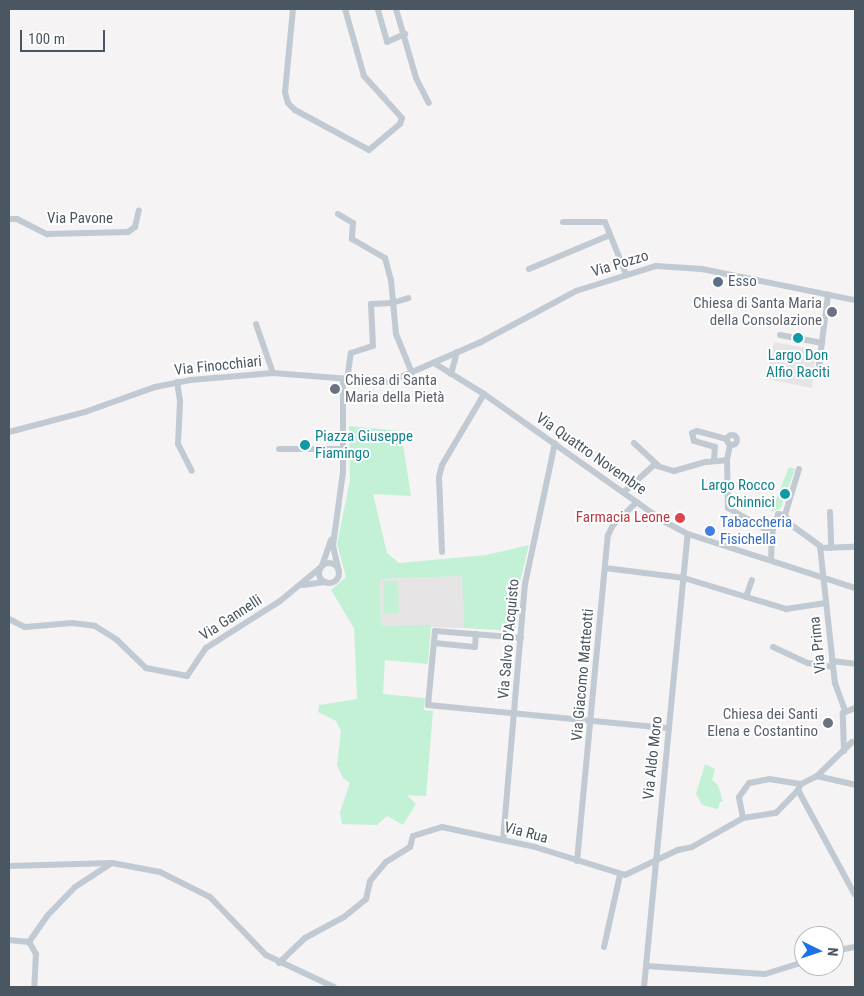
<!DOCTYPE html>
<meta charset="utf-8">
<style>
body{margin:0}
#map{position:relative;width:864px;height:996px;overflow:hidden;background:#f5f3f3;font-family:"Roboto Condensed",sans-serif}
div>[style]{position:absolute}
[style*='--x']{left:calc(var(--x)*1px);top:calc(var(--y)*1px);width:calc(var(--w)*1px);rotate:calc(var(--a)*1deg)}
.education>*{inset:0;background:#e6e4e5}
.green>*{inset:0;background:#c3f1d5}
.minor>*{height:6px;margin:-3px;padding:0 3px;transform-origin:3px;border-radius:3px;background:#c1cad2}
.minor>.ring{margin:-3px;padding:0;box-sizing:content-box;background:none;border:6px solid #c1cad2;border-radius:50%}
.dots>*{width:14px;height:14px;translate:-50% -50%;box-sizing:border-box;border:2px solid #fff;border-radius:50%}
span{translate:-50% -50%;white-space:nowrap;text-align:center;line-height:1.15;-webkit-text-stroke:4px #fff;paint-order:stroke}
.street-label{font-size:15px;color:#4a5661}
.service-label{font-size:15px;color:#4e5e75}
.left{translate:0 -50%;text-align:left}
.worship-label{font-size:15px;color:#5b616d}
.right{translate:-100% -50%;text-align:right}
.culture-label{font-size:15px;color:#0d838f}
.health-label{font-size:15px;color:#be3a42}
.shop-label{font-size:15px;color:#366cbe}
.frame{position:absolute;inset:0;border:10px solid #4a5661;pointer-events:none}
.north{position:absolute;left:794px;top:926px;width:50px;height:50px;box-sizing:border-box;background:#fff;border:1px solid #b7bbc0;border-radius:50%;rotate:94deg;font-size:14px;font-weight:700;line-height:20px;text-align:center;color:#4a5661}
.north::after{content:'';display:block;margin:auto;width:18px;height:22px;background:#1a73e8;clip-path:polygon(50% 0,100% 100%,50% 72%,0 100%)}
.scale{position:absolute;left:20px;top:30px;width:85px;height:22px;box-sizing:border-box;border:2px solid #4a5661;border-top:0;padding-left:6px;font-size:15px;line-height:18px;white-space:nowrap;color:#4a5661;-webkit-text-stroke:4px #fff;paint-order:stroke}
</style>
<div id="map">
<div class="education">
<i style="clip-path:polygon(774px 342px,816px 350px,812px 388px,767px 379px)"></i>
<i style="clip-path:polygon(462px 576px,464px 628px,381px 626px,380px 579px)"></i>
</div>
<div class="green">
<i style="clip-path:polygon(349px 426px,401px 431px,411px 496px,373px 494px,387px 553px,399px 563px,486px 555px,529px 545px,520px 582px,516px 631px,464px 628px,462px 576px,380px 579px,381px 626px,431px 625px,428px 664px,385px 660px,383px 694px,425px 698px,424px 710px,433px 711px,426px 796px,407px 795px,416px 804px,403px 825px,387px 816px,377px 825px,342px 824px,340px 812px,350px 783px,343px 778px,337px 765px,341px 731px,336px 721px,318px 712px,319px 705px,357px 699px,354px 628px,331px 590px,346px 577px,337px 544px,350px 480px)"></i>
<i style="clip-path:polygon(789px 467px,795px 469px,781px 508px,771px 512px)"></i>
<i style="clip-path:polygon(383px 581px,398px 581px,399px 613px,384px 613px)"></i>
<i style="clip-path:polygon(705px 764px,715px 769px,712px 780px,718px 785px,723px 802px,720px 802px,718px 809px,702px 805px,696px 794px)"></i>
</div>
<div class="minor">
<i style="--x:293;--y:9;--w:83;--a:95.5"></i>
<i style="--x:285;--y:92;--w:11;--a:75"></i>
<i style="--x:288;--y:103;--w:10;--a:45"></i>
<i style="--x:295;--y:110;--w:84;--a:28.4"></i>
<i style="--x:369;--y:150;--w:40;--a:-40"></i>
<i style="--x:400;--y:124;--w:6;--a:-72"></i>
<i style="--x:402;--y:118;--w:57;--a:-132.1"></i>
<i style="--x:364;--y:76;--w:70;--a:-105.8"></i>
<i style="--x:396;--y:9;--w:72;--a:73.8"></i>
<i style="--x:416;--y:78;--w:28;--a:63"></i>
<i style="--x:378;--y:10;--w:33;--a:74"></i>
<i style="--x:387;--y:42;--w:20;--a:-24"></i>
<i style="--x:338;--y:214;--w:17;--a:31"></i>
<i style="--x:353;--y:223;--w:16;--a:94"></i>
<i style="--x:352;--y:239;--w:38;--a:30"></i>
<i style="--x:385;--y:258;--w:23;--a:75"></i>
<i style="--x:391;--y:280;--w:54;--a:84.7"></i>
<i style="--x:396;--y:334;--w:42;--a:67.7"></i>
<i style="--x:9;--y:219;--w:8;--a:0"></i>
<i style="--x:17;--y:219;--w:34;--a:27"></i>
<i style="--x:47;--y:234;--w:81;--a:-1.4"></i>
<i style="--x:128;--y:232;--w:9;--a:-36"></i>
<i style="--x:135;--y:227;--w:17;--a:-77"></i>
<i style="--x:563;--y:222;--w:42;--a:0"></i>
<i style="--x:605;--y:222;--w:56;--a:68"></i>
<i style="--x:529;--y:269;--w:88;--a:-22.8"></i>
<i style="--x:256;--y:324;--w:52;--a:70.9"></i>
<i style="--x:780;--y:335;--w:43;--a:10.8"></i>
<i style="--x:434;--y:363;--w:59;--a:31.8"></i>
<i style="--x:484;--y:394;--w:222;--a:35.3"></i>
<i style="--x:665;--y:522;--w:26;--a:28"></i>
<i style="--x:688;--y:534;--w:176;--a:17.9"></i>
<i style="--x:819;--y:365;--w:71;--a:-82.7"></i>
<i style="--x:451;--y:374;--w:23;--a:-75"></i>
<i style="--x:347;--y:380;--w:27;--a:-82"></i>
<i style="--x:351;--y:353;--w:23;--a:-18"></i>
<i style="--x:373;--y:346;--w:42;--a:-92.7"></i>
<i style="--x:371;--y:304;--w:21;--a:-3"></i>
<i style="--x:392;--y:303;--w:17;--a:-17"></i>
<i style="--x:177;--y:382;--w:20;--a:81"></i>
<i style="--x:180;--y:402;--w:42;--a:92.7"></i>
<i style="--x:178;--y:444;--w:30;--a:63"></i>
<i style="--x:9;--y:432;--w:79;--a:-14.7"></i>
<i style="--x:85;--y:412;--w:74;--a:-19.7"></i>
<i style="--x:155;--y:387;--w:36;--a:-11"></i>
<i style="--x:190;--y:380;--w:83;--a:-4.8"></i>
<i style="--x:273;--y:373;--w:116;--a:4.4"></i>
<i style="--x:389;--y:382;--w:100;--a:-23.5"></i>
<i style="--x:481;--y:342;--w:108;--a:-28.2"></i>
<i style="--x:576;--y:291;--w:84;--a:-17.4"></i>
<i style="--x:656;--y:266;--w:46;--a:3.7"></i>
<i style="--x:702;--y:269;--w:156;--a:11.5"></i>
<i class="ring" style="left:727px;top:435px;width:4px;height:4px"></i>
<i style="--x:634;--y:443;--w:33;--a:43"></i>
<i style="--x:279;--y:449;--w:65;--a:0"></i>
<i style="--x:714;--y:460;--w:13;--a:-86"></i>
<i style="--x:715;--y:447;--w:22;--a:-164"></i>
<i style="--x:694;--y:441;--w:8;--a:-104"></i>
<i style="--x:692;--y:433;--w:5;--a:-22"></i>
<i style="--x:697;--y:431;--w:31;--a:15"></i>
<i style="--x:727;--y:460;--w:16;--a:-79"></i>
<i style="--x:799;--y:469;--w:48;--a:106.9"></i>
<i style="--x:785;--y:515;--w:10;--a:61"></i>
<i style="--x:790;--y:524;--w:37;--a:36"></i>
<i style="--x:820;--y:546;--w:138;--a:83.8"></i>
<i style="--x:835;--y:683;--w:30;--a:70"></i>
<i style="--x:624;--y:492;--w:40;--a:-42"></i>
<i style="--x:654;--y:465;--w:21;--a:17"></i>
<i style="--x:674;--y:471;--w:33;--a:-16"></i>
<i style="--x:706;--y:462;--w:21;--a:-5"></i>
<i style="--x:727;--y:460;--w:48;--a:88.8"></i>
<i style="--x:728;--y:508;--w:51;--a:29.6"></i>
<i style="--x:772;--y:533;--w:27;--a:92"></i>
<i style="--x:830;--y:512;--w:36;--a:88"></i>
<i style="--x:772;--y:533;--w:20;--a:-72"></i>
<i style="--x:778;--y:514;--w:7;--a:8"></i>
<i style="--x:820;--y:548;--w:35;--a:-2"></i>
<i style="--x:442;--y:552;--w:75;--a:-92.3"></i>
<i style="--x:439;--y:477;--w:12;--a:-76"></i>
<i style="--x:442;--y:465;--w:82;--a:-59.4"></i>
<i class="ring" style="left:319px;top:563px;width:14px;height:14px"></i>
<i style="--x:322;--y:566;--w:28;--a:-71"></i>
<i style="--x:605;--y:568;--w:80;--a:7.2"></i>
<i style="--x:684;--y:578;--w:107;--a:16.9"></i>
<i style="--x:786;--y:609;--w:40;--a:-8.5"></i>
<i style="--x:339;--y:572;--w:28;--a:-103"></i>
<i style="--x:333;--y:545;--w:74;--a:-82.2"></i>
<i style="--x:343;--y:472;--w:92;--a:-90"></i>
<i style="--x:303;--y:585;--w:22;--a:-8"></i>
<i style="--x:746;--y:597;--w:18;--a:-71"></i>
<i style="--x:9;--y:619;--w:18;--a:27"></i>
<i style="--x:25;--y:627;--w:47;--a:-4.9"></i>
<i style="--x:72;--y:623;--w:23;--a:7"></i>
<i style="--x:95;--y:626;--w:26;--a:32"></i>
<i style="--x:117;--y:640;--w:40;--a:44"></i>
<i style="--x:146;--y:668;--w:42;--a:11"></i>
<i style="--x:187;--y:676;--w:34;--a:-56"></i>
<i style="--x:206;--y:648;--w:88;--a:-32.4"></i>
<i style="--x:280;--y:601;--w:52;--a:-39.5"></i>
<i style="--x:521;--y:638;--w:86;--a:-175.3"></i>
<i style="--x:435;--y:631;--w:74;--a:95.4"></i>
<i style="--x:428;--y:705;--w:242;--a:5.5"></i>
<i style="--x:434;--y:643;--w:41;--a:5.6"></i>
<i style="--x:475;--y:647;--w:13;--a:-86"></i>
<i style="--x:773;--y:647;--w:38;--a:25"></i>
<i style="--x:808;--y:663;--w:25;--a:9"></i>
<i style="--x:832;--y:661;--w:23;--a:7"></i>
<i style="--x:852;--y:742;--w:49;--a:135.8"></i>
<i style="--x:817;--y:776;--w:18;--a:153"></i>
<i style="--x:801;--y:784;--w:7;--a:117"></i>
<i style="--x:798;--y:790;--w:119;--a:61.5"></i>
<i style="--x:844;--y:751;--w:38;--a:-92"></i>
<i style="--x:843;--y:713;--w:13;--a:-23"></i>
<i style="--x:817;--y:776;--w:39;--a:13"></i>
<i style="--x:743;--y:818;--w:21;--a:-101"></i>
<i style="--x:739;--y:797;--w:17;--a:-54"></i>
<i style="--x:749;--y:783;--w:20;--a:-11"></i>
<i style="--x:769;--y:779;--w:32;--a:9"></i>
<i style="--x:503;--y:840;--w:257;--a:-85.1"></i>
<i style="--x:525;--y:584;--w:144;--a:-78"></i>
<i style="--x:577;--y:861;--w:327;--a:-84.6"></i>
<i style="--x:608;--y:535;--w:11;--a:-63"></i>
<i style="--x:613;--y:525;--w:33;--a:-44"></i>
<i style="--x:9;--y:866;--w:103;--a:-1.7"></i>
<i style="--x:112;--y:863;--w:49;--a:10.6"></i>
<i style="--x:160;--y:872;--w:56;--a:26.6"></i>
<i style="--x:210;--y:897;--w:81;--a:46"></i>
<i style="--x:266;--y:955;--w:75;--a:25.2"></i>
<i style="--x:9;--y:940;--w:20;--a:6"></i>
<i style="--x:29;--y:942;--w:32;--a:-55"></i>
<i style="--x:47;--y:916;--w:40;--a:-46"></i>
<i style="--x:75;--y:887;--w:44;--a:-33"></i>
<i style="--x:29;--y:942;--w:14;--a:60"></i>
<i style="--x:36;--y:954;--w:33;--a:93"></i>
<i style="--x:604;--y:947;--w:74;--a:-77.5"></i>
<i style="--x:834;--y:951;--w:21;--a:-11"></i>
<i style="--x:279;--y:963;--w:36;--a:-44"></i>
<i style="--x:305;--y:938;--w:44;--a:-28.3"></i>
<i style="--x:344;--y:917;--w:28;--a:-39"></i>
<i style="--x:366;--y:899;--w:18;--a:-77"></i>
<i style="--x:370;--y:881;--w:25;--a:-50"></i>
<i style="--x:386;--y:862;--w:28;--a:-32"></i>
<i style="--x:410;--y:847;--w:11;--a:-75"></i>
<i style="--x:413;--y:836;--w:30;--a:-17"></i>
<i style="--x:442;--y:827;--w:95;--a:12.1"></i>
<i style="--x:535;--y:847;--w:94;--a:17.3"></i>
<i style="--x:625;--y:875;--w:59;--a:-25.3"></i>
<i style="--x:678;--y:850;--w:14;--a:-12"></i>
<i style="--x:692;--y:847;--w:59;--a:-29.6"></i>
<i style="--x:743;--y:818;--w:33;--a:-9"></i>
<i style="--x:776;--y:813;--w:32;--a:-46"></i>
<i style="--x:647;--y:966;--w:118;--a:3.9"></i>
<i style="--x:765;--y:974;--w:41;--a:-17.1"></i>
<i style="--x:644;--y:987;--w:455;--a:-84.5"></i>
</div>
<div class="dots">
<i style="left:718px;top:282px;background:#5c6f8a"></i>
<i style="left:832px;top:312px;background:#6b7280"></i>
<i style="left:798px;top:338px;background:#0f9aa8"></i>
<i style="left:335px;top:389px;background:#6b7280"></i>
<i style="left:305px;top:445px;background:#0f9aa8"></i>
<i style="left:785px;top:494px;background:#0f9aa8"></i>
<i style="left:680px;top:518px;background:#e0444e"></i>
<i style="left:710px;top:531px;background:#3f7fe0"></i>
<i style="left:828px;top:723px;background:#6b7280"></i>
</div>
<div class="street-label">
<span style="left:80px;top:219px">Via Pavone</span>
<span style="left:620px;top:264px;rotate:-17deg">Via Pozzo</span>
<span style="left:218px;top:366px;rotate:-6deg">Via Finocchiari</span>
<span style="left:591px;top:454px;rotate:35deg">Via Quattro Novembre</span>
<span style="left:231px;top:618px;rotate:-33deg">Via Gannelli</span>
<span style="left:509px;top:639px;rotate:-85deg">Via Salvo D'Acquisto</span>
<span style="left:818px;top:645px;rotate:-96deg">Via Prima</span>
<span style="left:583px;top:675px;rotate:-85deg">Via Giacomo Matteotti</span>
<span style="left:653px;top:758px;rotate:-84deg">Via Aldo Moro</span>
<span style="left:526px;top:833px;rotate:15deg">Via Rua</span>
</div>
<div class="service-label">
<span class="left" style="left:728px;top:282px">Esso</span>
</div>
<div class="worship-label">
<span class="right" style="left:822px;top:312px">Chiesa di Santa Maria<br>della Consolazione</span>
<span class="left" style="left:345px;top:389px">Chiesa di Santa<br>Maria della Pietà</span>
<span class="right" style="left:818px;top:723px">Chiesa dei Santi<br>Elena e Costantino</span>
</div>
<div class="culture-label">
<span style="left:798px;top:364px">Largo Don<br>Alfio Raciti</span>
<span class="left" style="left:315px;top:445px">Piazza Giuseppe<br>Fiamingo</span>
<span class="right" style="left:775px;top:494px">Largo Rocco<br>Chinnici</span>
</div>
<div class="health-label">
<span class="right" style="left:670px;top:518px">Farmacia Leone</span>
</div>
<div class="shop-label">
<span class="left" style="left:720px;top:531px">Tabaccheria<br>Fisichella</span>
</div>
<div class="frame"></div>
<div class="north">N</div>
<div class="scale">100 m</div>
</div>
